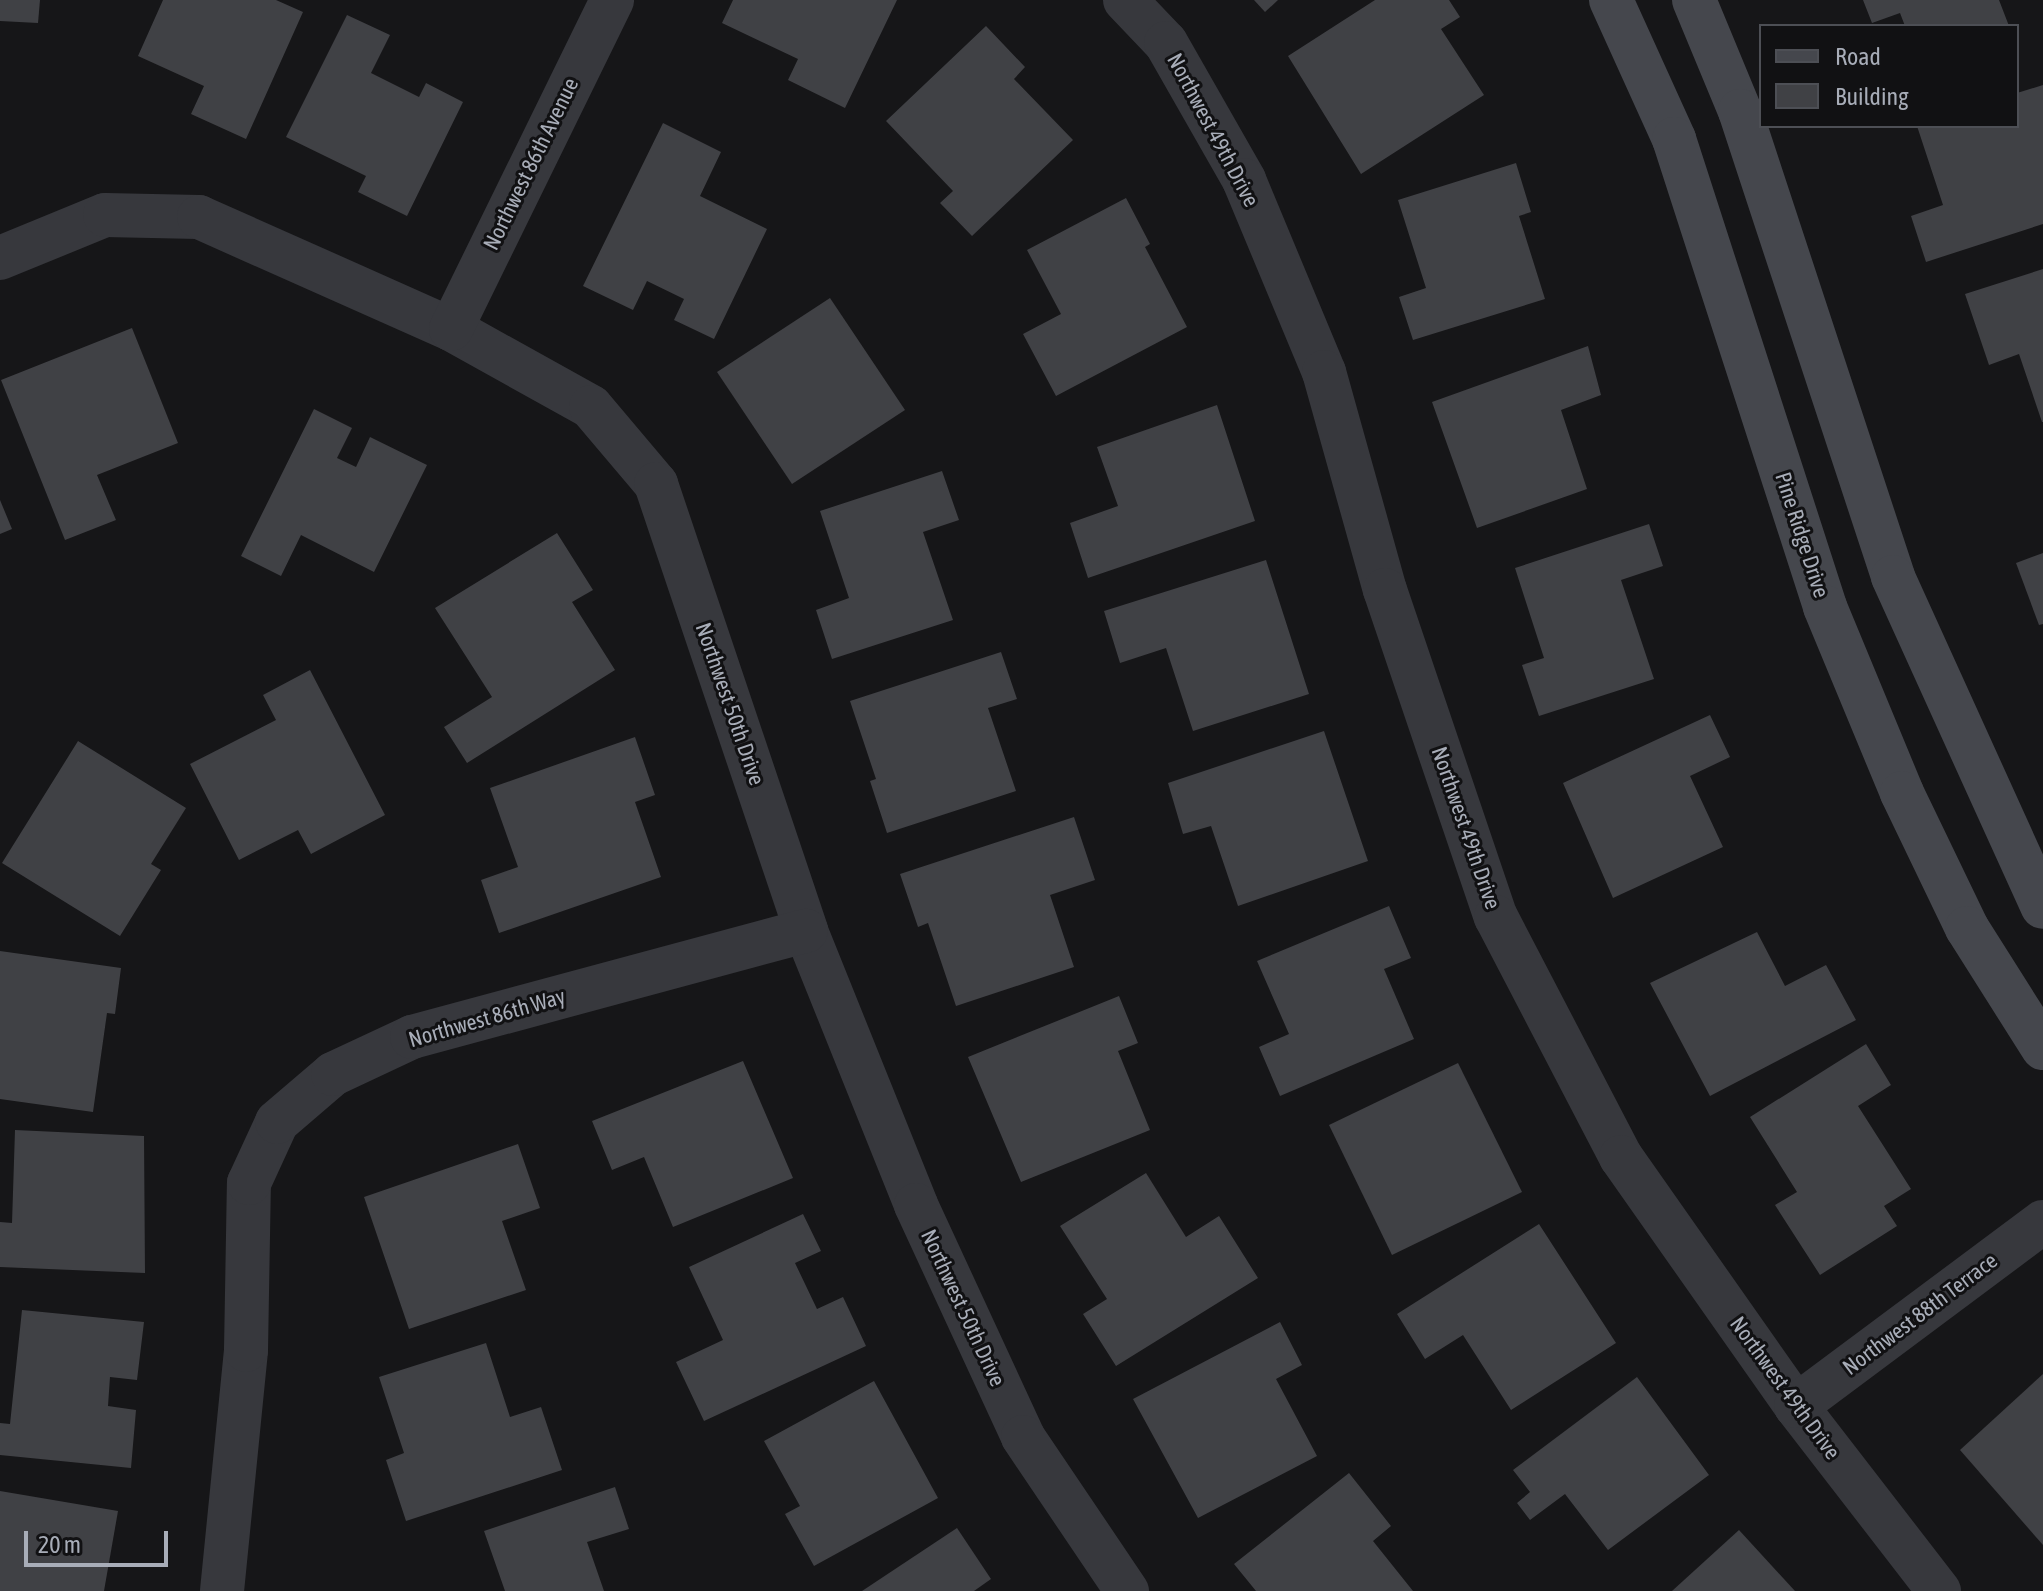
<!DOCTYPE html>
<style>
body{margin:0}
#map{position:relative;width:2043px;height:1591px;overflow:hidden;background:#161618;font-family:"Asap Condensed",sans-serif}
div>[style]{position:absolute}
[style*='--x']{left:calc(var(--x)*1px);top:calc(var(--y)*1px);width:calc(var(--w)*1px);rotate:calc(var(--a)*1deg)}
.building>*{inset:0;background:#404145}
.street>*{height:44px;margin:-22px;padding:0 22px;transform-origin:22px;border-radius:22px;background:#37383d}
.secondary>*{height:44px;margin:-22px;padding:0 22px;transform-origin:22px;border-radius:22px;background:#45474d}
span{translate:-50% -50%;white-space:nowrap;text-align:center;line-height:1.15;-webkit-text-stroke:6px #111113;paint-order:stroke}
.street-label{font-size:22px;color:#a8adb8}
.legend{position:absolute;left:1759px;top:24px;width:260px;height:104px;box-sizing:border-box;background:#111113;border:2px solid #4d4f55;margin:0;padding:10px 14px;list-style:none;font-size:24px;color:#a8adb8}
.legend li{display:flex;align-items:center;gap:16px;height:40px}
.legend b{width:40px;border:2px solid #4d4f55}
.scale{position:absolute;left:24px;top:1531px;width:144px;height:36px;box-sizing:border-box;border:4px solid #a8adb8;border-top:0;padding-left:10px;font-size:24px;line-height:28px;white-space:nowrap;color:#a8adb8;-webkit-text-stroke:6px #111113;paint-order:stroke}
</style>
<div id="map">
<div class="building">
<i style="clip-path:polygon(0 0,40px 0,38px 23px,0 21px)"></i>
<i style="clip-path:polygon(163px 0,276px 0,303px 12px,246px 139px,191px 114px,204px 86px,138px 56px)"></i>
<i style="clip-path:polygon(733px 0,897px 0,845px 108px,788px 80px,798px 59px,722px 23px)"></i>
<i style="clip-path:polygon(1254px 0,1278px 0,1265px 12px)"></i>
<i style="clip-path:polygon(1375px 0,1449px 0,1460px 17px,1441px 29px,1484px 95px,1361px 174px,1288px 56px)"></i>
<i style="clip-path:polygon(1863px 0,1999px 0,2009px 26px,1905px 26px,1900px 13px,1872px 23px)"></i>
<i style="clip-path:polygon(347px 15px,390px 35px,371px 73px,419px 97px,426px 83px,463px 102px,407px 216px,358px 192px,366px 176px,286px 137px)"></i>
<i style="clip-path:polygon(986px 26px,1025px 67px,1014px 79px,1073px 140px,972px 236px,940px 203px,953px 191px,886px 121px)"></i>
<i style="clip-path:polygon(2043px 85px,2043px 224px,1926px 262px,1911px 216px,1943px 205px,1917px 126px,2017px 126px,2017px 93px)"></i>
<i style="clip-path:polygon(663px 123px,721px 152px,700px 196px,767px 229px,714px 339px,674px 320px,684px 299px,647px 281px,633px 310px,583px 286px)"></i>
<i style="clip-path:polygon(1516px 163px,1531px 212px,1519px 216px,1545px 299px,1413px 340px,1399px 297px,1426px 288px,1398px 200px)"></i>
<i style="clip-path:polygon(1126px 198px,1150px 244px,1145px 247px,1187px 327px,1056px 396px,1023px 334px,1061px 314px,1027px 250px)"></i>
<i style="clip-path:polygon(2043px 269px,2043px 422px,2042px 422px,2019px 354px,1989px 365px,1965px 294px)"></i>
<i style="clip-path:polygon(830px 298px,905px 410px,792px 484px,717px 372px)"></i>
<i style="clip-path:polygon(132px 328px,178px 443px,97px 475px,116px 520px,65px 540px,1px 380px)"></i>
<i style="clip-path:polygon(1588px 346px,1601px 395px,1561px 410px,1587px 489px,1477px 528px,1432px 402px)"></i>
<i style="clip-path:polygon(1217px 405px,1255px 521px,1088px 578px,1070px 523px,1118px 506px,1097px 447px)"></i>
<i style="clip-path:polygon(314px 409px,352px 428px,337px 458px,356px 467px,370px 437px,427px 465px,374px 572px,301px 535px,281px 576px,241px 556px)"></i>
<i style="clip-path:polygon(942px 471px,959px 520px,923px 532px,953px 620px,832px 659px,816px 610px,849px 598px,820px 511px)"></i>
<i style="clip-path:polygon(0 500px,12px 529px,0 534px)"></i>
<i style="clip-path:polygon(1649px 524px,1663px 566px,1621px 580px,1654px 679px,1539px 716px,1522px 665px,1544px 658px,1515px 568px)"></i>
<i style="clip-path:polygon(557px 533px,593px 590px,572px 602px,615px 670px,467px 763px,444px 727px,492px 697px,435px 608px)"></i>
<i style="clip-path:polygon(2043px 553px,2043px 624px,2039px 625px,2016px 563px)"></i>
<i style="clip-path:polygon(1266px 560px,1309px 694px,1193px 731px,1166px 648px,1120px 663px,1104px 611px)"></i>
<i style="clip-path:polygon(1001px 652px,1017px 699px,988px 708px,1016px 791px,887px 833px,870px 781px,876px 779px,850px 701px)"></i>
<i style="clip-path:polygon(310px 670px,385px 815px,311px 854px,298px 830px,239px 860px,190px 764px,276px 720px,263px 695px)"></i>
<i style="clip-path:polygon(1710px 715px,1730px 757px,1690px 776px,1723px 847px,1613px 898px,1563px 783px)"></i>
<i style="clip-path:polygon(1324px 731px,1368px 861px,1238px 906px,1211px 826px,1183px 834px,1168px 783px)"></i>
<i style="clip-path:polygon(635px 737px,655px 795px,635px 802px,661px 877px,499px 933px,481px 880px,518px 867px,490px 788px)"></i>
<i style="clip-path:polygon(78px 741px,186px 808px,151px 864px,161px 870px,120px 936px,2px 863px)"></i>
<i style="clip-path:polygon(1074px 817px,1095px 880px,1050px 895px,1074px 967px,956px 1006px,928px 923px,918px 927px,900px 874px)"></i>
<i style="clip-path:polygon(1389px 906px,1411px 958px,1384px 969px,1414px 1039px,1280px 1096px,1259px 1047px,1289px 1034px,1257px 961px)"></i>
<i style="clip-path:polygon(1757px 932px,1785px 986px,1826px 965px,1856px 1020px,1710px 1096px,1650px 983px)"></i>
<i style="clip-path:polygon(0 951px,121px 968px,115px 1014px,107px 1013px,93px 1112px,0 1099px)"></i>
<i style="clip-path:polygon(1119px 996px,1138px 1043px,1118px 1051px,1150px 1130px,1021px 1182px,968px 1057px)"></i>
<i style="clip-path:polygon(1866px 1044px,1891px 1085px,1858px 1106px,1911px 1189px,1884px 1206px,1897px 1226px,1820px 1275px,1775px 1205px,1797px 1192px,1750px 1117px)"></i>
<i style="clip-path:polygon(743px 1061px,793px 1178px,673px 1227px,644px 1157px,612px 1170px,592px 1121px)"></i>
<i style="clip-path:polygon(1458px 1063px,1522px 1192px,1392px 1255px,1329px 1125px)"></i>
<i style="clip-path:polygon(15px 1130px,144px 1136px,145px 1273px,0 1267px,0 1222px,12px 1223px)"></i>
<i style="clip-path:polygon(518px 1144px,540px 1208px,502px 1221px,526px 1290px,409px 1329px,364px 1197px)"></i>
<i style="clip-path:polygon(1146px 1173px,1186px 1237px,1219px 1216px,1258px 1278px,1116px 1366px,1083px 1314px,1107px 1299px,1060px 1226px)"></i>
<i style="clip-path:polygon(803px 1214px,821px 1251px,795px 1263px,817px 1309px,843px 1297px,866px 1346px,704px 1421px,676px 1362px,723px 1340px,689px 1267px)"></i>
<i style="clip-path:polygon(1539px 1224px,1616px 1343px,1511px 1410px,1463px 1335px,1425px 1359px,1397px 1314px)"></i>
<i style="clip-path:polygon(22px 1310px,144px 1322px,137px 1380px,110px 1377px,108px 1406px,136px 1410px,131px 1468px,0 1455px,0 1423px,10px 1424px)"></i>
<i style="clip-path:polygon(1280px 1322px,1302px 1365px,1276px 1379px,1317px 1456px,1198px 1518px,1133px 1399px)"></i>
<i style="clip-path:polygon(486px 1343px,510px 1417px,541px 1407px,562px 1470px,406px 1521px,386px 1460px,404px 1453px,379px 1377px)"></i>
<i style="clip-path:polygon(2043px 1374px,2043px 1545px,1960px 1450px)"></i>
<i style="clip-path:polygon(1637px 1377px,1709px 1475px,1608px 1550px,1565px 1494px,1530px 1520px,1517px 1503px,1530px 1492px,1513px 1470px)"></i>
<i style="clip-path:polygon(874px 1381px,938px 1498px,814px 1566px,785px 1514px,800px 1506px,764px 1441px)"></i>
<i style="clip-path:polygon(1349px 1473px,1391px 1526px,1373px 1541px,1413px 1591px,1256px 1591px,1234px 1564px)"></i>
<i style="clip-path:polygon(615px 1487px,629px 1529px,587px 1542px,604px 1591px,505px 1591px,484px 1531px)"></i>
<i style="clip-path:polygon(0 1491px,118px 1511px,104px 1591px,0 1591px)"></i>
<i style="clip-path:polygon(957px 1528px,991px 1579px,974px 1591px,862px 1591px)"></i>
<i style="clip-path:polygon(1739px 1530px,1795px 1591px,1672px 1591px)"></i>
</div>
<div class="street">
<i style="--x:1125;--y:0;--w:59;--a:46.4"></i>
<i style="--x:1166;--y:43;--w:158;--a:60.3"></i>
<i style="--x:1244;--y:180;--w:208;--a:67.4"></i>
<i style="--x:1324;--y:372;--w:226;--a:74.4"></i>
<i style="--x:1385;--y:590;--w:345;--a:71.3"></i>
<i style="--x:1496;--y:917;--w:271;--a:62.5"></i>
<i style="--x:1621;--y:1157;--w:304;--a:54.9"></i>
<i style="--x:1796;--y:1406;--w:234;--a:52.3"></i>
<i style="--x:0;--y:258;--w:113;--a:-22.3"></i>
<i style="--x:105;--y:215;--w:94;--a:1.2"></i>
<i style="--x:199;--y:217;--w:276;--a:24"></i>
<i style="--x:451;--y:329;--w:160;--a:29.1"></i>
<i style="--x:591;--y:407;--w:101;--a:49.8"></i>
<i style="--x:656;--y:484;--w:471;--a:71.4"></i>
<i style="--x:806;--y:931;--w:295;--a:68.1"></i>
<i style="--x:916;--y:1205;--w:255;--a:65.2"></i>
<i style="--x:1023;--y:1437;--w:186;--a:56"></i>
<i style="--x:451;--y:329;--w:366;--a:-63.9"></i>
<i style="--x:1796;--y:1406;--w:308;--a:-36.7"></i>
<i style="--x:222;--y:1591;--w:242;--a:-84.3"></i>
<i style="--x:246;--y:1350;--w:167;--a:-89"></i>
<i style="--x:249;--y:1183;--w:67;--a:-65.3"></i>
<i style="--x:277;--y:1122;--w:74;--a:-40.6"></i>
<i style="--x:333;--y:1074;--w:87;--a:-25.1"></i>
<i style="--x:412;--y:1037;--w:408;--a:-15.1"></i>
</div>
<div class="secondary">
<i style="--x:1611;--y:0;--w:153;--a:65.6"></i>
<i style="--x:1674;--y:139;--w:492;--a:72.1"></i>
<i style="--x:1825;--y:607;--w:201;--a:67.5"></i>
<i style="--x:1902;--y:793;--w:150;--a:64.3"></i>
<i style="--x:1967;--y:928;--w:142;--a:57.7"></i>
<i style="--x:1694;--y:0;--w:120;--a:67.5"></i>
<i style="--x:1740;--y:111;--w:490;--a:71.8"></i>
<i style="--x:1893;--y:577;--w:362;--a:65.6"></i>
</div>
<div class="street-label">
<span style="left:1213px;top:130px;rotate:62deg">Northwest 49th Drive</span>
<span style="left:531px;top:164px;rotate:-64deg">Northwest 86th Avenue</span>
<span style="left:1802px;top:535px;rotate:72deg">Pine Ridge Drive</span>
<span style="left:730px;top:704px;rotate:71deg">Northwest 50th Drive</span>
<span style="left:1466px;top:828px;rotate:71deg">Northwest 49th Drive</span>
<span style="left:487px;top:1018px;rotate:-16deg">Northwest 86th Way</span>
<span style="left:963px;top:1308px;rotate:65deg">Northwest 50th Drive</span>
<span style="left:1920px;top:1314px;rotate:-37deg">Northwest 88th Terrace</span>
<span style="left:1785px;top:1388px;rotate:54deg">Northwest 49th Drive</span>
</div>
<ul class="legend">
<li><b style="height:10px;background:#45474d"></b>Road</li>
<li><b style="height:22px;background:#404145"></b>Building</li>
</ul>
<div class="scale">20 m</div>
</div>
